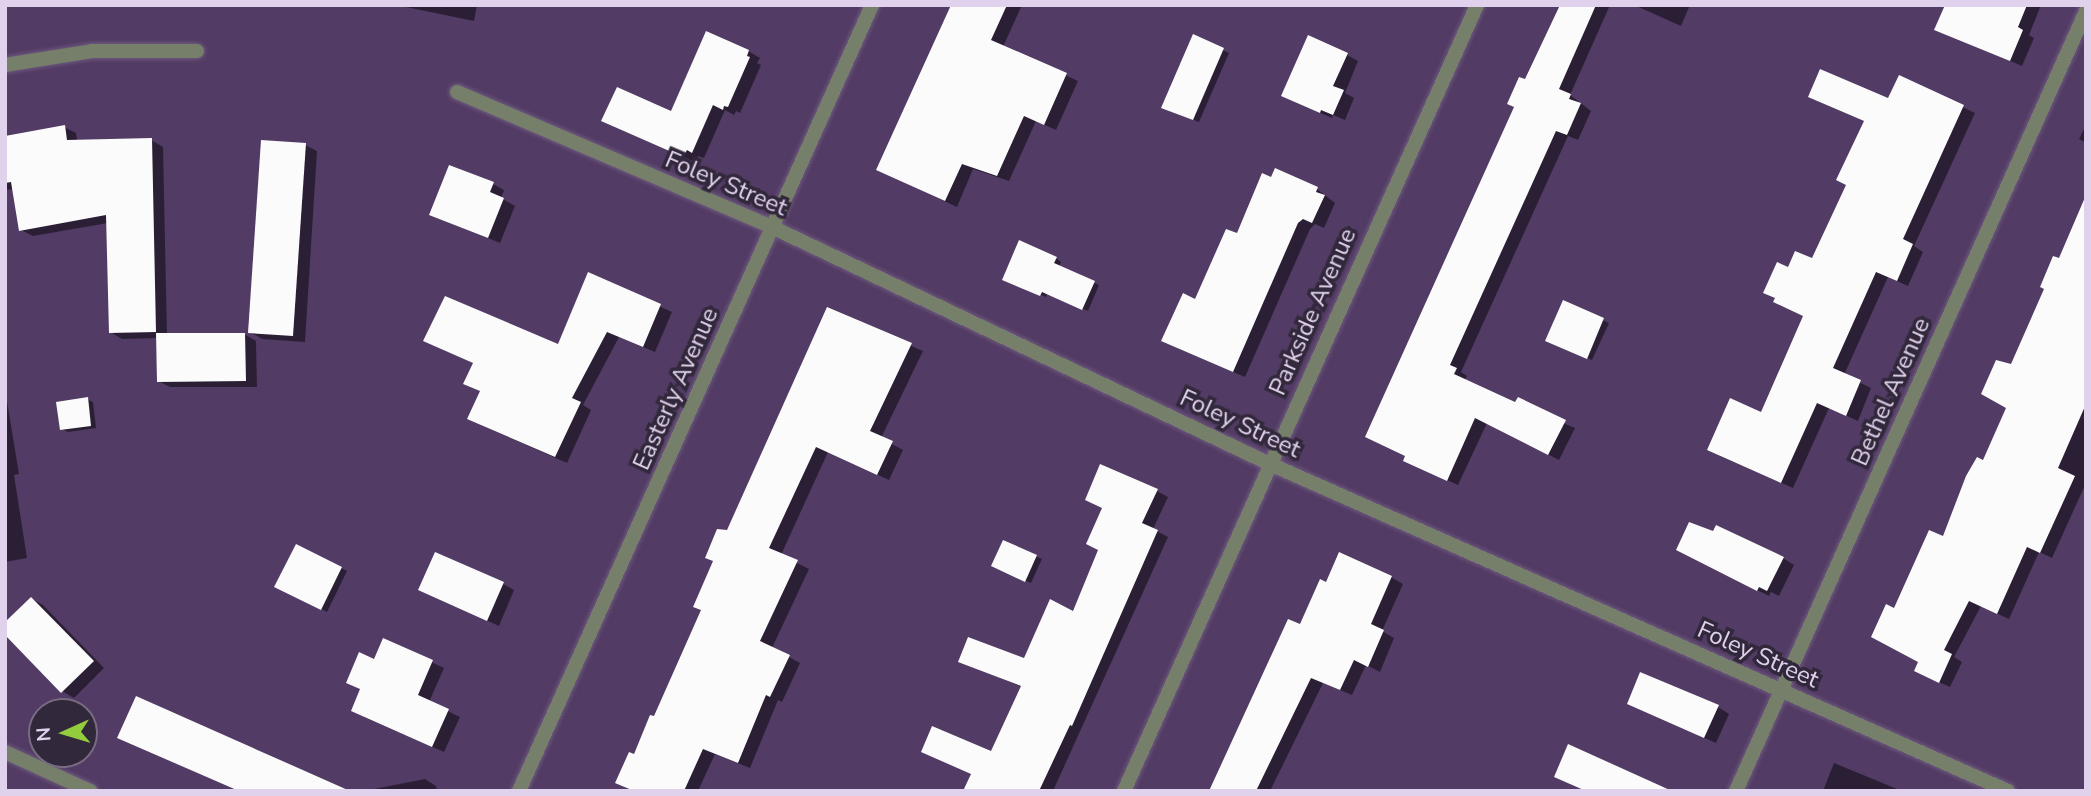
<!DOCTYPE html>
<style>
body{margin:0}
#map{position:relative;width:2091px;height:796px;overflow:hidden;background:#523b64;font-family:"Nunito Sans",sans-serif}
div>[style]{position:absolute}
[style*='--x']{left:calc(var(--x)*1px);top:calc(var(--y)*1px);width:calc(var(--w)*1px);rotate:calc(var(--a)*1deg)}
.shadow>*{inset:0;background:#0007}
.building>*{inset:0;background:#fbfbfb}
.roads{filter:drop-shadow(0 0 2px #6e597f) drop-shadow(0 0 2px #6e597f)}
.street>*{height:14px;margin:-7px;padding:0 7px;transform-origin:7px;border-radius:7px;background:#757f6a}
span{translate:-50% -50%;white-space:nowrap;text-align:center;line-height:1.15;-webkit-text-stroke:7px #32283b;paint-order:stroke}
.street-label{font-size:24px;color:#e0d2ec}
.frame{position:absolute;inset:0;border:7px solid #e0d2ec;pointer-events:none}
.north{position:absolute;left:28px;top:698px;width:70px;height:70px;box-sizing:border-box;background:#32283b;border:2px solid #786c82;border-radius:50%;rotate:266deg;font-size:19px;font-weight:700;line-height:28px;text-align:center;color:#e0d2ec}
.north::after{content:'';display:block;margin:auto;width:24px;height:32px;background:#93cc3d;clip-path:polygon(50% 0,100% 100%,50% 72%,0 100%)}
</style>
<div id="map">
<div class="shadow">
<i style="clip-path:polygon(396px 5px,477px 5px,474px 21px)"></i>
<i style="clip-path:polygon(957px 5px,1022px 5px,1003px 47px,1078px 81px,1056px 130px,1036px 121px,1009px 181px,973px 169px,957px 207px,878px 170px)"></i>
<i style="clip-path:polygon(1565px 5px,1610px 5px,1570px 95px,1591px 111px,1578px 140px,1568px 136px,1461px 372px,1467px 376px,1464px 381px,1575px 428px,1559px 460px,1487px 423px,1458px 485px,1416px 466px,1526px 82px)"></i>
<i style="clip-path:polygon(1634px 5px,1690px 5px,1681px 26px)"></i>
<i style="clip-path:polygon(1978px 5px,2041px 5px,2029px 35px,2034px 38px,2022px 66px,1937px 29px)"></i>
<i style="clip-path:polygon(1194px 37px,1229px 53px,1199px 122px,1169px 110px)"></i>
<i style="clip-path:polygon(748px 51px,760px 58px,757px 63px,761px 65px,740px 113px,736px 111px,734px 115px,725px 110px,704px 158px,698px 156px,695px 162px,615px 127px,672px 113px)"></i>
<i style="clip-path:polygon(1347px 55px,1358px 61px,1345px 93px,1354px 98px,1345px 120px,1333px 115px,1332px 118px,1295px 102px)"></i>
<i style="clip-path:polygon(1900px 77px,1975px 113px,1914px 246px,1923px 252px,1908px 286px,1888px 277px,1844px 375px,1871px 388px,1858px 421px,1829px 408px,1793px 488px,1720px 456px,1762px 414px,1804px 316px,1775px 302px,1789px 270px,1813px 261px,1848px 185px,1866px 122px,1822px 103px,1889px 100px)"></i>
<i style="clip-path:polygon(2086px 125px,2086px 143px,2079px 139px)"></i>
<i style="clip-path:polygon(64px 127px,76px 133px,77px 141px,151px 140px,163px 147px,167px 335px,244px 334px,256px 341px,257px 387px,170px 387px,158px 381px,158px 338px,122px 339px,110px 332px,108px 223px,33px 236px,21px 230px,14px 189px,5px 190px,5px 137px)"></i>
<i style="clip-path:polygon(305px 145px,317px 151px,305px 342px,262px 339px,250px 332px)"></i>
<i style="clip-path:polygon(1276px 171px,1317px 189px,1335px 203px,1324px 228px,1315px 224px,1310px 229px,1245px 377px,1175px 347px,1196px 301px)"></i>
<i style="clip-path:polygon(493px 184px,504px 190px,501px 198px,515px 206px,500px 243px,431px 214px)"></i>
<i style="clip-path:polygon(2086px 218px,2086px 410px,2083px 418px,2086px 420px,2086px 483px,2052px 558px,2039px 552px,2009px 619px,1981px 606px,1954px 657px,1962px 662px,1950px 687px,1927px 677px,1895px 610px,1944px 539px,1984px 462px,2009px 407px,2012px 366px,2060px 260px)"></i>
<i style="clip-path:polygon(1056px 258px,1061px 262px,1059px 267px,1099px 285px,1088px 311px,1047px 293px,1046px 297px,1009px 282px)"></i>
<i style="clip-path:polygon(589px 275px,672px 312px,655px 352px,619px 337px,583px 405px,591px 410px,567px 463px,481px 425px,482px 392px,475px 364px,425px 341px,559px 346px)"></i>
<i style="clip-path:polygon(1564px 303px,1609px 323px,1592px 360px,1553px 343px)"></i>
<i style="clip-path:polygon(828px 309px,923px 351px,881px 438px,903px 450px,889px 480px,828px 452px,781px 555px,809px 569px,772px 648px,800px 663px,782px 702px,778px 700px,750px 768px,715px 754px,698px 791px,631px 791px,617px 782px,655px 718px,703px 610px,728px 532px)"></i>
<i style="clip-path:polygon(5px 389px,19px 474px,14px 475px,27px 558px,5px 562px)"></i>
<i style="clip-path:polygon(87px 399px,93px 402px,96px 428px,68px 432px,62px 429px)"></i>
<i style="clip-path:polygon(1157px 491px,1168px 497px,1153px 529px,1168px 537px,1053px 791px,965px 791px,992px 753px,1022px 687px,960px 661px,1025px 661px,1074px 613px)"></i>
<i style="clip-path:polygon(1004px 542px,1042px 559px,1031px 583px,998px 569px)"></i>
<i style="clip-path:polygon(297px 546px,347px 571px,327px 612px,277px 586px)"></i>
<i style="clip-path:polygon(1690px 556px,1783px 558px,1794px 565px,1779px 596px,1771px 592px,1769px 596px)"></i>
<i style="clip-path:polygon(1391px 577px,1403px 584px,1382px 631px,1394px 638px,1380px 672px,1366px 665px,1352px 695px,1323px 683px,1270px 791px,1212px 791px,1327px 584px)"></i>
<i style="clip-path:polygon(503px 584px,514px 590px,499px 626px,420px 590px)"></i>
<i style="clip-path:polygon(32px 599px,43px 605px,104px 668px,74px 698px,62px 691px)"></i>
<i style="clip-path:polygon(384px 640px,444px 668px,429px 702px,460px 717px,444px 752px,364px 717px,375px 661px)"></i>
<i style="clip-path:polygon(1629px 704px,1718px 707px,1729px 714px,1716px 743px)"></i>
<i style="clip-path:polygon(1834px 763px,1902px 791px,1823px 791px)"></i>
<i style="clip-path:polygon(425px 779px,436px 786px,437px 791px,364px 791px)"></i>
</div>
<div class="building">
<i style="clip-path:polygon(951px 5px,1007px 5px,991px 40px,1067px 73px,1044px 125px,1024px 116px,997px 176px,962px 164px,945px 201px,876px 170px)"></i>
<i style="clip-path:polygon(1560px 5px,1596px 5px,1559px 89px,1571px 94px,1569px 99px,1581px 103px,1567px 135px,1556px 131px,1450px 365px,1457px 368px,1454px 374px,1515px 402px,1518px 397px,1566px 420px,1548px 455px,1475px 418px,1447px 481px,1403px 461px,1405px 456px,1365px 437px,1514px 107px,1507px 104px,1519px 77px,1525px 79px)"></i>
<i style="clip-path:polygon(1945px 5px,2027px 5px,2018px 27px,2023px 30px,2010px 61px,1934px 30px)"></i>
<i style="clip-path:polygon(706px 31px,749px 50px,747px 56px,750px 57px,728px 107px,724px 106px,723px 110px,713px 105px,692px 153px,687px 150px,683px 157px,601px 121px,617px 87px,671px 111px)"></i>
<i style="clip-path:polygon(1193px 34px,1224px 48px,1193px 120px,1161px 108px)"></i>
<i style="clip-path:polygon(1308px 35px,1348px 53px,1333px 86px,1344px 90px,1333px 115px,1321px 110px,1320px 113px,1281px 96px)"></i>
<i style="clip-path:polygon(1820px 69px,1888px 98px,1899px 75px,1964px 105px,1903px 239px,1913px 244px,1897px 281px,1876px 272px,1833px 368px,1861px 380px,1846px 416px,1817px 403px,1781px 483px,1707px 450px,1730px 398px,1761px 412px,1803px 316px,1773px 302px,1775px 298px,1763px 293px,1777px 262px,1788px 267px,1795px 251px,1812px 258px,1846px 185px,1836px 180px,1864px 121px,1808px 97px)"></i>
<i style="clip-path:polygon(65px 125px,67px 140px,152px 138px,156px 332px,109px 333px,106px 215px,19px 231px,11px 182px,5px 183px,5px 136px)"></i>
<i style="clip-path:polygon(261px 140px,306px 143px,293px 336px,248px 333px)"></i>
<i style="clip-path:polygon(449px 165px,494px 182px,490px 192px,504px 198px,488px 238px,429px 215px)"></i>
<i style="clip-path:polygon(1275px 168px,1318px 187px,1316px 192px,1325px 195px,1312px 223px,1303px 219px,1298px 223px,1233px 372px,1161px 341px,1183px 293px,1195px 299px,1226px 229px,1237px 233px,1262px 173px,1271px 177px)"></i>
<i style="clip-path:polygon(2086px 195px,2086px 404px,2058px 468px,2075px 476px,2040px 553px,2027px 547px,1997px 614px,1969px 601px,1944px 650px,1952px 654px,1939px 683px,1914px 671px,1918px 662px,1871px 637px,1886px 604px,1894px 608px,1929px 530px,1943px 536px,1966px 476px,1977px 457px,1983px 460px,2006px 408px,1981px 394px,1996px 360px,2011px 364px,2044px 289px,2040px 287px,2053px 256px,2059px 258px)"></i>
<i style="clip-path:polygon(1019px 240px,1057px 257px,1054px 263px,1095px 281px,1082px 310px,1042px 292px,1040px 296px,1002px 280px)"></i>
<i style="clip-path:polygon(588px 272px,661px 304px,643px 347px,607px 332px,572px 398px,581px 402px,555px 457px,467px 419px,480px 391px,463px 384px,473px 363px,423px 341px,445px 296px,558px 344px)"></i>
<i style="clip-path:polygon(1563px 300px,1604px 318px,1587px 359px,1545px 341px)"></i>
<i style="clip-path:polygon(827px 307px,912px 343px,870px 431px,893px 441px,877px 475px,816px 447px,769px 548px,798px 560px,760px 641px,790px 655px,770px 697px,766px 695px,738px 763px,703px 749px,684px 791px,634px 791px,615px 783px,629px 752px,634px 754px,650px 715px,654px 716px,701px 610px,693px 607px,713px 561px,705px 558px,717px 529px,727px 530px)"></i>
<i style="clip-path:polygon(156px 333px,245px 333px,246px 381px,157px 382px)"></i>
<i style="clip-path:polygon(88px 397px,91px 426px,60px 430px,56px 402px)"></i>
<i style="clip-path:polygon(1100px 464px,1158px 489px,1142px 523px,1158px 530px,1072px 726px,1070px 725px,1039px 791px,963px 791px,971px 774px,921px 752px,932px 726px,991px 751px,1021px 686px,958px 662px,968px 637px,1024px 658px,1050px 599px,1073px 611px,1098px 550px,1086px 544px,1102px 508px,1085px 500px)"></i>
<i style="clip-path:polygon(1689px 522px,1713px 531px,1716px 525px,1784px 557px,1767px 591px,1759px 587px,1757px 591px,1676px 550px)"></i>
<i style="clip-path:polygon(1003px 540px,1037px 555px,1025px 582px,991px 566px)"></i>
<i style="clip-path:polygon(296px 544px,342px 567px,321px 610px,274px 587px)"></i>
<i style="clip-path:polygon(435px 552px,504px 582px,487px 621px,418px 590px)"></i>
<i style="clip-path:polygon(1339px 552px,1392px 576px,1371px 624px,1384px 630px,1368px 667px,1354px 660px,1340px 690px,1311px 678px,1256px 791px,1209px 791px,1288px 619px,1300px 624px,1320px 579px,1326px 582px)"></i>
<i style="clip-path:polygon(31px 597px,94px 661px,61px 693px,5px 635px,5px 622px)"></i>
<i style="clip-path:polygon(383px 638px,433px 660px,418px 695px,449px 709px,432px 747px,351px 711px,360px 689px,346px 683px,359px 652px,374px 659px)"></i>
<i style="clip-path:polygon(1640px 672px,1719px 705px,1704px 738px,1627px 704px)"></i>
<i style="clip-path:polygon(136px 696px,350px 791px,239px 791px,117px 738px)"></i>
<i style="clip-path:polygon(1568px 744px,1672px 791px,1586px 791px,1554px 777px)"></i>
</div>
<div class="roads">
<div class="street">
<i style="--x:5;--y:65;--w:88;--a:-9.1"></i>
<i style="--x:92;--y:51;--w:105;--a:0"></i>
<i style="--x:457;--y:92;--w:345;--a:23.2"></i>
<i style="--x:774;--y:228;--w:549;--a:25.45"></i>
<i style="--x:1270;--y:464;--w:807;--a:23.9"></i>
<i style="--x:5;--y:752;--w:94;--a:24.6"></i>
<i style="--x:519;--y:791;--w:862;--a:-65.81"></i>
<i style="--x:1124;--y:791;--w:862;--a:-65.81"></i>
<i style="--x:1736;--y:791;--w:855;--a:-65.83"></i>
</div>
</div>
<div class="street-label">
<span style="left:726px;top:184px;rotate:23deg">Foley Street</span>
<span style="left:1313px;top:312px;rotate:-66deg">Parkside Avenue</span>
<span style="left:676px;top:389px;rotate:-66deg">Easterly Avenue</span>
<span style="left:1891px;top:392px;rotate:-66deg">Bethel Avenue</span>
<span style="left:1240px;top:424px;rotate:25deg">Foley Street</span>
<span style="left:1758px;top:655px;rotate:24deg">Foley Street</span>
</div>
<div class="frame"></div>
<div class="north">N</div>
</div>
